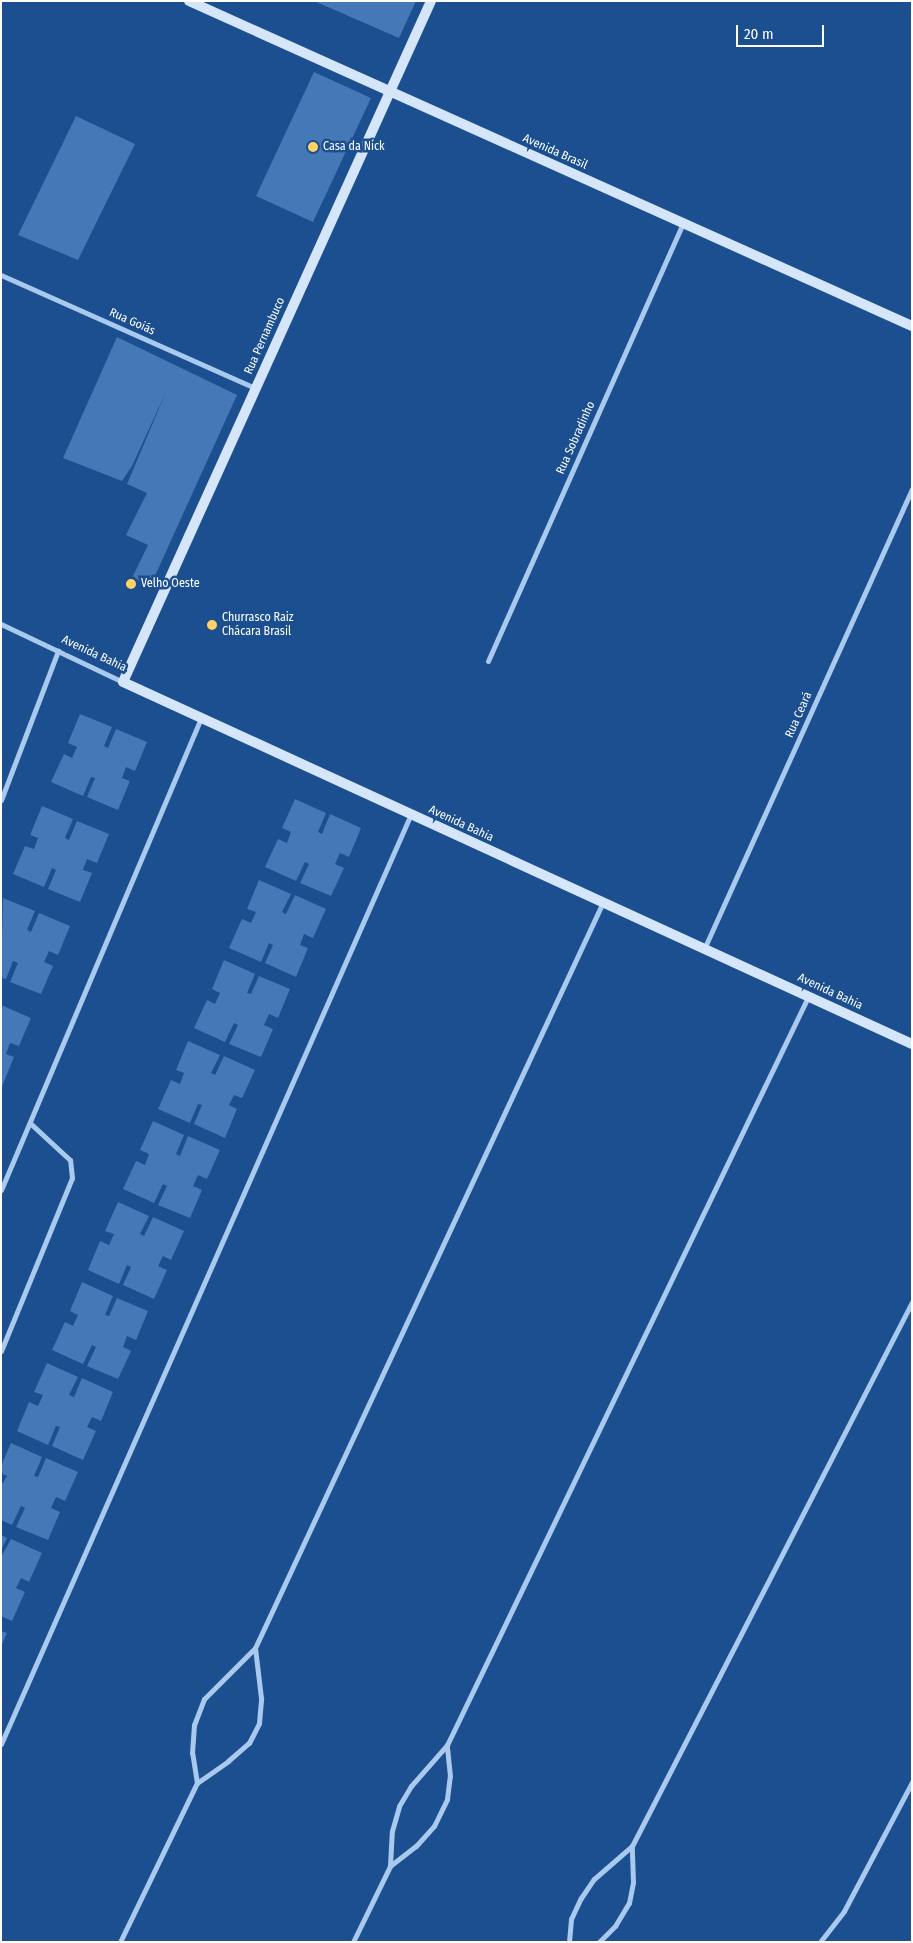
<!DOCTYPE html>
<meta charset="utf-8">
<style>
body{margin:0}
#map{position:relative;width:913px;height:1943px;overflow:hidden;background:#1b4f8f;font-family:"Fira Sans Condensed",sans-serif}
div>[style]{position:absolute}
[style*='--x']{left:calc(var(--x)*1px);top:calc(var(--y)*1px);width:calc(var(--w)*1px);rotate:calc(var(--a)*1deg)}
.building>*{inset:0;background:#4478b7}
.street>*{height:5px;margin:-2.5px;padding:0 2.5px;transform-origin:2.5px;border-radius:2.5px;background:#a9c9ee}
.secondary>*{height:10px;margin:-5px;padding:0 5px;transform-origin:5px;border-radius:5px;background:#d6e6fa}
.dots>*{width:14px;height:14px;translate:-50% -50%;box-sizing:border-box;border:2px solid #1b4f8f;border-radius:50%}
span{translate:-50% -50%;white-space:nowrap;text-align:center;line-height:1.15;-webkit-text-stroke:5px #1b4f8f;paint-order:stroke}
.poi-label{font-size:12px;color:#fff}
.left{translate:0 -50%;text-align:left}
.street-label{font-size:12px;color:#fff}
.frame{position:absolute;inset:0;border:2px solid #fff;pointer-events:none}
.scale{position:absolute;left:736px;top:25px;width:88px;height:22px;box-sizing:border-box;border:2px solid #fff;border-top:0;padding-left:6px;font-size:15px;line-height:18px;white-space:nowrap;color:#fff;-webkit-text-stroke:4px #1b4f8f;paint-order:stroke}
</style>
<div id="map">
<div class="building">
<i style="clip-path:polygon(314px 1px,416px 1px,399px 38px)"></i>
<i style="clip-path:polygon(314px 72px,371px 98px,313px 222px,256px 196px)"></i>
<i style="clip-path:polygon(76px 116px,135px 144px,78px 260px,18px 235px)"></i>
<i style="clip-path:polygon(117px 337px,237px 395px,149px 589px,133px 576px,148px 545px,126px 535px,147px 493px,127px 484px,166px 392px,132px 466px,122px 481px,63px 458px)"></i>
<i style="clip-path:polygon(80px 714px,112px 727px,104px 746px,108px 748px,116px 729px,147px 742px,135px 771px,126px 767px,122px 778px,130px 781px,118px 810px,87px 797px,95px 778px,91px 777px,83px 796px,51px 782px,64px 754px,72px 758px,77px 747px,68px 743px)"></i>
<i style="clip-path:polygon(295px 799px,326px 813px,318px 832px,322px 834px,330px 814px,361px 828px,349px 857px,340px 853px,335px 864px,344px 868px,331px 896px,300px 883px,309px 864px,305px 862px,296px 881px,265px 867px,278px 839px,287px 843px,291px 832px,282px 828px)"></i>
<i style="clip-path:polygon(42px 806px,73px 819px,65px 838px,69px 840px,77px 821px,109px 834px,97px 863px,87px 859px,83px 870px,92px 873px,80px 902px,48px 889px,56px 870px,52px 868px,44px 887px,13px 874px,25px 846px,34px 849px,38px 838px,30px 835px)"></i>
<i style="clip-path:polygon(259px 880px,291px 894px,282px 912px,286px 914px,295px 895px,326px 909px,313px 938px,304px 934px,300px 945px,308px 948px,296px 977px,265px 963px,273px 945px,269px 943px,261px 962px,229px 948px,242px 919px,251px 923px,256px 912px,247px 909px)"></i>
<i style="clip-path:polygon(3px 898px,35px 911px,27px 930px,31px 932px,39px 913px,70px 926px,58px 955px,49px 951px,44px 962px,53px 966px,41px 994px,10px 982px,18px 963px,13px 961px,6px 979px,1px 978px)"></i>
<i style="clip-path:polygon(224px 960px,255px 974px,247px 993px,251px 994px,259px 976px,290px 989px,278px 1018px,269px 1014px,264px 1025px,273px 1029px,261px 1057px,229px 1044px,238px 1025px,234px 1023px,225px 1042px,194px 1028px,207px 1000px,215px 1004px,220px 993px,212px 989px)"></i>
<i style="clip-path:polygon(1px 1005px,31px 1018px,19px 1046px,10px 1043px,6px 1054px,14px 1057px,1px 1089px)"></i>
<i style="clip-path:polygon(188px 1041px,220px 1055px,211px 1073px,215px 1075px,224px 1056px,255px 1070px,242px 1098px,234px 1095px,229px 1105px,237px 1109px,225px 1138px,194px 1124px,202px 1105px,198px 1104px,190px 1123px,158px 1109px,171px 1080px,180px 1084px,184px 1073px,176px 1070px)"></i>
<i style="clip-path:polygon(153px 1121px,184px 1135px,176px 1154px,180px 1156px,188px 1136px,220px 1150px,207px 1179px,198px 1175px,193px 1186px,202px 1190px,190px 1218px,158px 1205px,167px 1186px,163px 1184px,154px 1203px,123px 1189px,136px 1161px,145px 1165px,149px 1154px,140px 1150px)"></i>
<i style="clip-path:polygon(118px 1202px,149px 1216px,140px 1234px,144px 1236px,153px 1217px,184px 1231px,171px 1260px,163px 1256px,158px 1266px,167px 1270px,154px 1299px,123px 1285px,131px 1267px,127px 1265px,119px 1284px,88px 1270px,100px 1241px,109px 1245px,114px 1234px,105px 1231px)"></i>
<i style="clip-path:polygon(82px 1282px,113px 1296px,105px 1315px,109px 1316px,117px 1298px,148px 1311px,136px 1340px,127px 1336px,123px 1347px,131px 1351px,118px 1379px,87px 1366px,96px 1347px,92px 1345px,83px 1364px,52px 1350px,65px 1322px,73px 1326px,78px 1315px,70px 1311px)"></i>
<i style="clip-path:polygon(47px 1363px,78px 1377px,69px 1395px,74px 1397px,82px 1378px,113px 1392px,101px 1421px,92px 1417px,87px 1427px,96px 1431px,83px 1460px,52px 1446px,60px 1427px,56px 1426px,48px 1445px,17px 1431px,29px 1402px,38px 1406px,43px 1395px,34px 1392px)"></i>
<i style="clip-path:polygon(11px 1443px,42px 1457px,34px 1476px,38px 1477px,46px 1458px,78px 1472px,65px 1501px,56px 1497px,51px 1508px,60px 1512px,48px 1540px,16px 1527px,25px 1508px,21px 1506px,12px 1525px,1px 1520px,1px 1486px,7px 1476px,1px 1473px,1px 1466px)"></i>
<i style="clip-path:polygon(1px 1535px,7px 1538px,1px 1550px)"></i>
<i style="clip-path:polygon(11px 1539px,42px 1553px,29px 1582px,21px 1578px,16px 1588px,25px 1592px,12px 1621px,1px 1616px,1px 1557px)"></i>
<i style="clip-path:polygon(1px 1631px,7px 1633px,1px 1646px)"></i>
</div>
<div class="street">
<i style="--x:1;--y:275;--w:278;--a:24"></i>
<i style="--x:1;--y:624;--w:135;--a:25.4"></i>
<i style="--x:488;--y:661;--w:479;--a:-66"></i>
<i style="--x:1;--y:800;--w:160;--a:-69.1"></i>
<i style="--x:704;--y:949;--w:505;--a:-65.67"></i>
<i style="--x:1;--y:1190;--w:513;--a:-67.04"></i>
<i style="--x:1;--y:1351;--w:187;--a:-67.7"></i>
<i style="--x:72;--y:1178;--w:18;--a:-96"></i>
<i style="--x:70;--y:1160;--w:54;--a:-137.2"></i>
<i style="--x:1;--y:1744;--w:1016;--a:-66.21"></i>
<i style="--x:197;--y:1783;--w:30;--a:-99"></i>
<i style="--x:192;--y:1753;--w:28;--a:-86"></i>
<i style="--x:194;--y:1725;--w:28;--a:-69"></i>
<i style="--x:204;--y:1699;--w:72;--a:-45"></i>
<i style="--x:255;--y:1648;--w:823;--a:-64.99"></i>
<i style="--x:390;--y:1866;--w:33;--a:-38"></i>
<i style="--x:416;--y:1846;--w:27;--a:-48"></i>
<i style="--x:434;--y:1826;--w:30;--a:-64"></i>
<i style="--x:447;--y:1799;--w:23;--a:-83"></i>
<i style="--x:450;--y:1776;--w:31;--a:-96"></i>
<i style="--x:120;--y:1942;--w:177;--a:-64.2"></i>
<i style="--x:197;--y:1783;--w:38;--a:-35"></i>
<i style="--x:228;--y:1761;--w:28;--a:-41"></i>
<i style="--x:249;--y:1743;--w:22;--a:-63"></i>
<i style="--x:259;--y:1723;--w:25;--a:-85"></i>
<i style="--x:261;--y:1698;--w:50;--a:-96.8"></i>
<i style="--x:353;--y:1942;--w:85;--a:-64"></i>
<i style="--x:390;--y:1866;--w:35;--a:-87"></i>
<i style="--x:392;--y:1831;--w:26;--a:-74"></i>
<i style="--x:399;--y:1806;--w:23;--a:-59"></i>
<i style="--x:411;--y:1786;--w:55;--a:-48.7"></i>
<i style="--x:447;--y:1745;--w:831;--a:-64.24"></i>
<i style="--x:569;--y:1942;--w:23;--a:-85"></i>
<i style="--x:571;--y:1919;--w:23;--a:-65"></i>
<i style="--x:581;--y:1898;--w:23;--a:-56"></i>
<i style="--x:594;--y:1879;--w:50;--a:-41"></i>
<i style="--x:632;--y:1846;--w:612;--a:-62.76"></i>
<i style="--x:599;--y:1942;--w:23;--a:-45"></i>
<i style="--x:615;--y:1926;--w:27;--a:-59"></i>
<i style="--x:629;--y:1903;--w:21;--a:-79"></i>
<i style="--x:633;--y:1882;--w:36;--a:-92"></i>
<i style="--x:820;--y:1942;--w:39;--a:-52"></i>
<i style="--x:844;--y:1911;--w:146;--a:-62.2"></i>
</div>
<div class="secondary">
<i style="--x:189;--y:1;--w:793;--a:24.2"></i>
<i style="--x:431;--y:1;--w:747;--a:114.34"></i>
<i style="--x:123;--y:682;--w:868;--a:24.65"></i>
</div>
<div class="dots">
<i style="left:313px;top:147px;background:#ffd166"></i>
<i style="left:131px;top:584px;background:#ffd166"></i>
<i style="left:212px;top:625px;background:#ffd166"></i>
</div>
<div class="poi-label">
<span class="left" style="left:323px;top:147px">Casa da Nick</span>
<span class="left" style="left:141px;top:584px">Velho Oeste</span>
<span class="left" style="left:222px;top:625px">Churrasco Raiz<br>Chácara Brasil</span>
</div>
<div class="street-label">
<span style="left:555px;top:152px;rotate:24deg">Avenida Brasil</span>
<span style="left:132px;top:322px;rotate:24deg">Rua Goiás</span>
<span style="left:265px;top:336px;rotate:-66deg">Rua Pernambuco</span>
<span style="left:576px;top:438px;rotate:-66deg">Rua Sobradinho</span>
<span style="left:94px;top:654px;rotate:25deg">Avenida Bahia</span>
<span style="left:799px;top:715px;rotate:-66deg">Rua Ceará</span>
<span style="left:461px;top:824px;rotate:25deg">Avenida Bahia</span>
<span style="left:830px;top:992px;rotate:25deg">Avenida Bahia</span>
</div>
<div class="frame"></div>
<div class="scale">20 m</div>
</div>
